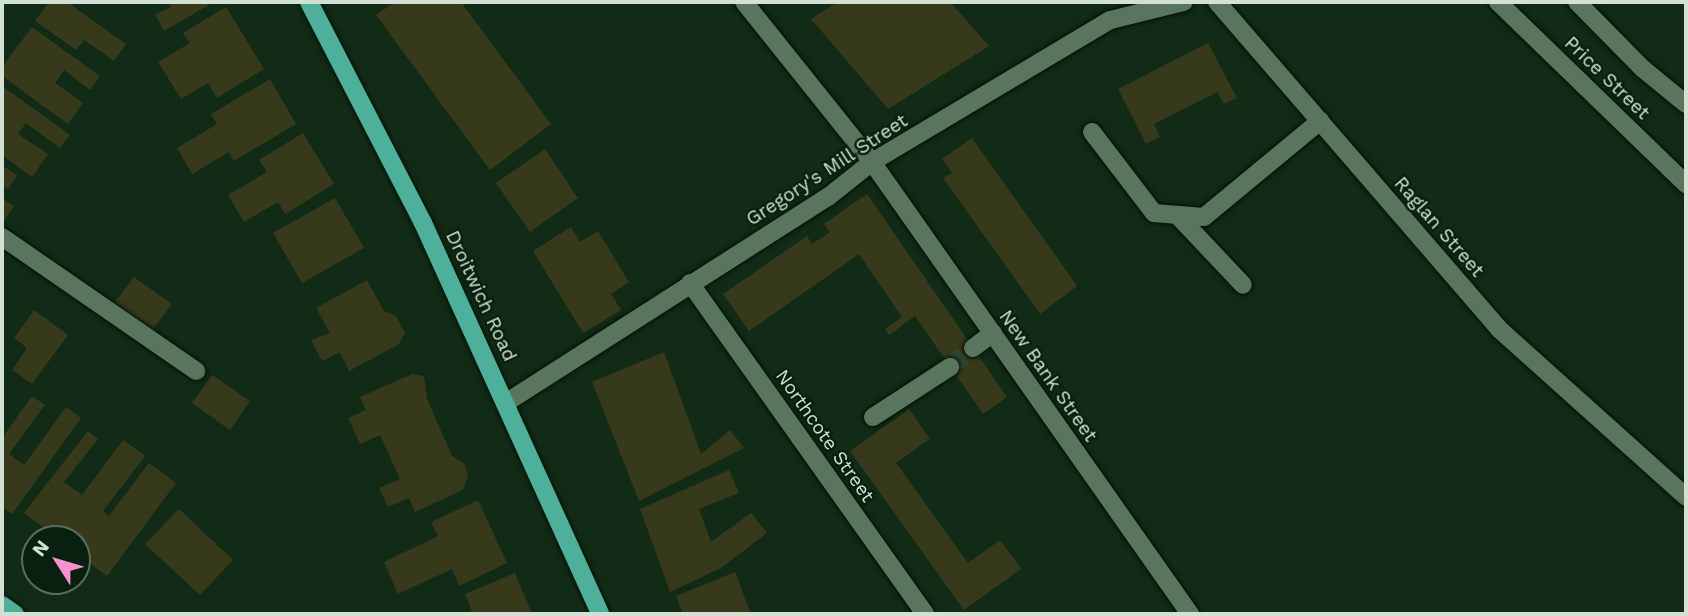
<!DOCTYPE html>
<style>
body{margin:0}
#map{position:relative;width:1688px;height:616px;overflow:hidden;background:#122b17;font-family:"Work Sans",sans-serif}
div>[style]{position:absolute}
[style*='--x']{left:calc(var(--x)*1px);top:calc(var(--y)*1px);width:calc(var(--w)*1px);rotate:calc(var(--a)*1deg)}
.building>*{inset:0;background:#363a1b}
.minor-tunnel>*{height:18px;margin-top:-9px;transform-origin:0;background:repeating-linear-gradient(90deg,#2f4633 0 18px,transparent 0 27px)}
.roads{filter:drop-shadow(0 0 2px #001303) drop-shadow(0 0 2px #001303)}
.minor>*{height:18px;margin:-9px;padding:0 9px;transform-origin:9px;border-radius:9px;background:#59755d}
.major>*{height:18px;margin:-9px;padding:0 9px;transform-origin:9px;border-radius:9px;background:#4cb09b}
span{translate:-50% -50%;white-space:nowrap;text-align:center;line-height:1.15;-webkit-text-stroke:5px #08210e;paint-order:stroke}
.street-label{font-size:19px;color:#d2e1d4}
.frame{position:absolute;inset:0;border:4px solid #d2e1d4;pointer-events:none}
.north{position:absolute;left:21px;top:525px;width:70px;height:70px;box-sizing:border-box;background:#08210e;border:2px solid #596e5d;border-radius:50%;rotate:307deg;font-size:19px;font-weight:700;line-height:28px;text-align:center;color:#d2e1d4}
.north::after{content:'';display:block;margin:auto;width:24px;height:32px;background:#f690d0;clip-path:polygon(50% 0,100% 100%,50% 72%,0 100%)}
</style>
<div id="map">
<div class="building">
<i style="clip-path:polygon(49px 2px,67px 2px,126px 44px,114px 61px,84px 40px,76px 50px,35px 21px)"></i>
<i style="clip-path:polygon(168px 2px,214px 2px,164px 31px,155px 14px,171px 7px)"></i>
<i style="clip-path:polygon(395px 2px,461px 2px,551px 124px,490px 170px,376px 15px)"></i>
<i style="clip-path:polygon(838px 2px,950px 2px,989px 46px,888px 109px,811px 19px)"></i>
<i style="clip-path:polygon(226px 7px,264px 69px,217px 98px,208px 83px,181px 99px,158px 62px,190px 43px,183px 33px)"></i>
<i style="clip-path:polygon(32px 27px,100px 76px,90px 90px,64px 70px,55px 83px,83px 103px,68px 124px,2px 76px,2px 67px)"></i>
<i style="clip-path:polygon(1208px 43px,1237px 98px,1224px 104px,1217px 92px,1154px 124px,1160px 137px,1146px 144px,1118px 89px)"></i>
<i style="clip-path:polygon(270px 79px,296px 124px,234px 161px,229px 152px,192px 174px,177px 148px,217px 124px,211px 114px)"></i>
<i style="clip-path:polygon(2px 86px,70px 135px,60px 148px,26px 123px,18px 134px,48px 154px,32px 177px,2px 155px)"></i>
<i style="clip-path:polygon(303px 133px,334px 184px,285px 214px,278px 202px,244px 222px,228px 195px,267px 172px,259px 160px)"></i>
<i style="clip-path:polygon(972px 138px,1077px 286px,1040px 314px,943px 178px,952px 173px,942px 159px)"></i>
<i style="clip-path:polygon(545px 149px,578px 198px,530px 232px,496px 183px)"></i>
<i style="clip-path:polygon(2px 165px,17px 176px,8px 189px,2px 185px)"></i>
<i style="clip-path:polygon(867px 194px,1007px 397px,983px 414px,915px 316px,889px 335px,885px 329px,902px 317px,859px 254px,749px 331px,723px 294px,807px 236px,812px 244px,830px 232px,824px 224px)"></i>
<i style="clip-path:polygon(2px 198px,14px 206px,2px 224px)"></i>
<i style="clip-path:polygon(335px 198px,364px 248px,302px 283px,273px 233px)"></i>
<i style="clip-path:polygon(571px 227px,580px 242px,598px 231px,629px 282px,611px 294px,621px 310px,583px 333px,533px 251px)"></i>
<i style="clip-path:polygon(134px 277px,172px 304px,149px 334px,112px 306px)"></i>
<i style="clip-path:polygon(367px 280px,384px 311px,396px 316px,405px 333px,399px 344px,349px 371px,340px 352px,322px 361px,311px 340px,330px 333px,316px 308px)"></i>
<i style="clip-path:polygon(34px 310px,68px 335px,32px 384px,12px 370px,27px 348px,14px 338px)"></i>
<i style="clip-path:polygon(664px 352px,701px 454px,730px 430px,744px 448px,639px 501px,592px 382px)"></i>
<i style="clip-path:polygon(412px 374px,424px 376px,427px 399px,452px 456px,464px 463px,468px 475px,463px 490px,415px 512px,409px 498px,388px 507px,379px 488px,400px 479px,380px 435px,360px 444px,348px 418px,366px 410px,360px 397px)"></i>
<i style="clip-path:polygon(212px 375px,250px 401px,230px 430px,192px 403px)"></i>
<i style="clip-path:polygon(32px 396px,45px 405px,9px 454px,24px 465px,66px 407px,81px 418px,12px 514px,2px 507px,2px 438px)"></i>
<i style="clip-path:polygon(909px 409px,930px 439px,896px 463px,968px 563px,1000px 540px,1021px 569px,964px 610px,850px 451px)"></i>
<i style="clip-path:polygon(88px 431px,98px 439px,64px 482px,82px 495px,123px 440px,145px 456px,103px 511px,109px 516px,149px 463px,176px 483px,107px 576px,77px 553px,77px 539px,58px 539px,24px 513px)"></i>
<i style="clip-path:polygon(729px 470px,739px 493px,699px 509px,711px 542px,751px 513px,767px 533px,721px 568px,670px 592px,640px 509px)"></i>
<i style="clip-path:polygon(478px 500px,507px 563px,459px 586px,452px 569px,398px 594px,384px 562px,438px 536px,431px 522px)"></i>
<i style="clip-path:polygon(179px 509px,233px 560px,200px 595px,145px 544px)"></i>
<i style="clip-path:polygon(735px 572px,751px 614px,683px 614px,676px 596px)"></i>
<i style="clip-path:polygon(515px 573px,532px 614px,464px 614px,472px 611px,465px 594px)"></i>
</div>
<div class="minor-tunnel">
<i style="--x:950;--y:367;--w:30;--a:-40"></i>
</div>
<div class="roads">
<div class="minor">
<i style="--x:744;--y:2;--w:205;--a:51.3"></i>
<i style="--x:872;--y:162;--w:553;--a:54.87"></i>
<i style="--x:1217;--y:2;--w:432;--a:49.2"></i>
<i style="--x:1499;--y:329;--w:251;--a:41.9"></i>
<i style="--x:1498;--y:2;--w:262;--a:44.1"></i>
<i style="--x:1577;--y:2;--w:93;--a:45.4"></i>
<i style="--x:1642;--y:68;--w:57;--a:39.3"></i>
<i style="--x:1092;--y:132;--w:102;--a:52.6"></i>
<i style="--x:1154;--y:213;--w:50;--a:4.6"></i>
<i style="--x:1204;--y:217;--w:151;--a:-39.6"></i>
<i style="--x:1179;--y:217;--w:93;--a:46.7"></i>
<i style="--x:2;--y:237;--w:236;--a:34.6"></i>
<i style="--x:690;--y:283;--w:406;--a:54.6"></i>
<i style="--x:973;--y:348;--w:25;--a:-37"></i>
<i style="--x:507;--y:402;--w:381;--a:-32.6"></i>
<i style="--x:828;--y:197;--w:56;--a:-38.5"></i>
<i style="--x:872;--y:162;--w:277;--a:-30.8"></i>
<i style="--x:1110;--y:20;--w:76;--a:-13.7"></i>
<i style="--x:873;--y:417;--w:92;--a:-33"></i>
</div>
<div class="major">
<i style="--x:309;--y:2;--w:249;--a:62.7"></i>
<i style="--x:423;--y:223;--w:429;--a:65.6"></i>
<i style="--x:2;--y:605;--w:16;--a:35"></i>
</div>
</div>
<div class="street-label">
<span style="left:1607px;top:78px;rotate:44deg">Price Street</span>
<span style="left:827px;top:170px;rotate:-33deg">Gregory's Mill Street</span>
<span style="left:1439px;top:227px;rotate:49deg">Raglan Street</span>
<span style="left:481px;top:296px;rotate:65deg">Droitwich Road</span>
<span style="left:1048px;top:376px;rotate:55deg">New Bank Street</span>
<span style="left:825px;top:436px;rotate:55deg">Northcote Street</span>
</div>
<div class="frame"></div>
<div class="north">N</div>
</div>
